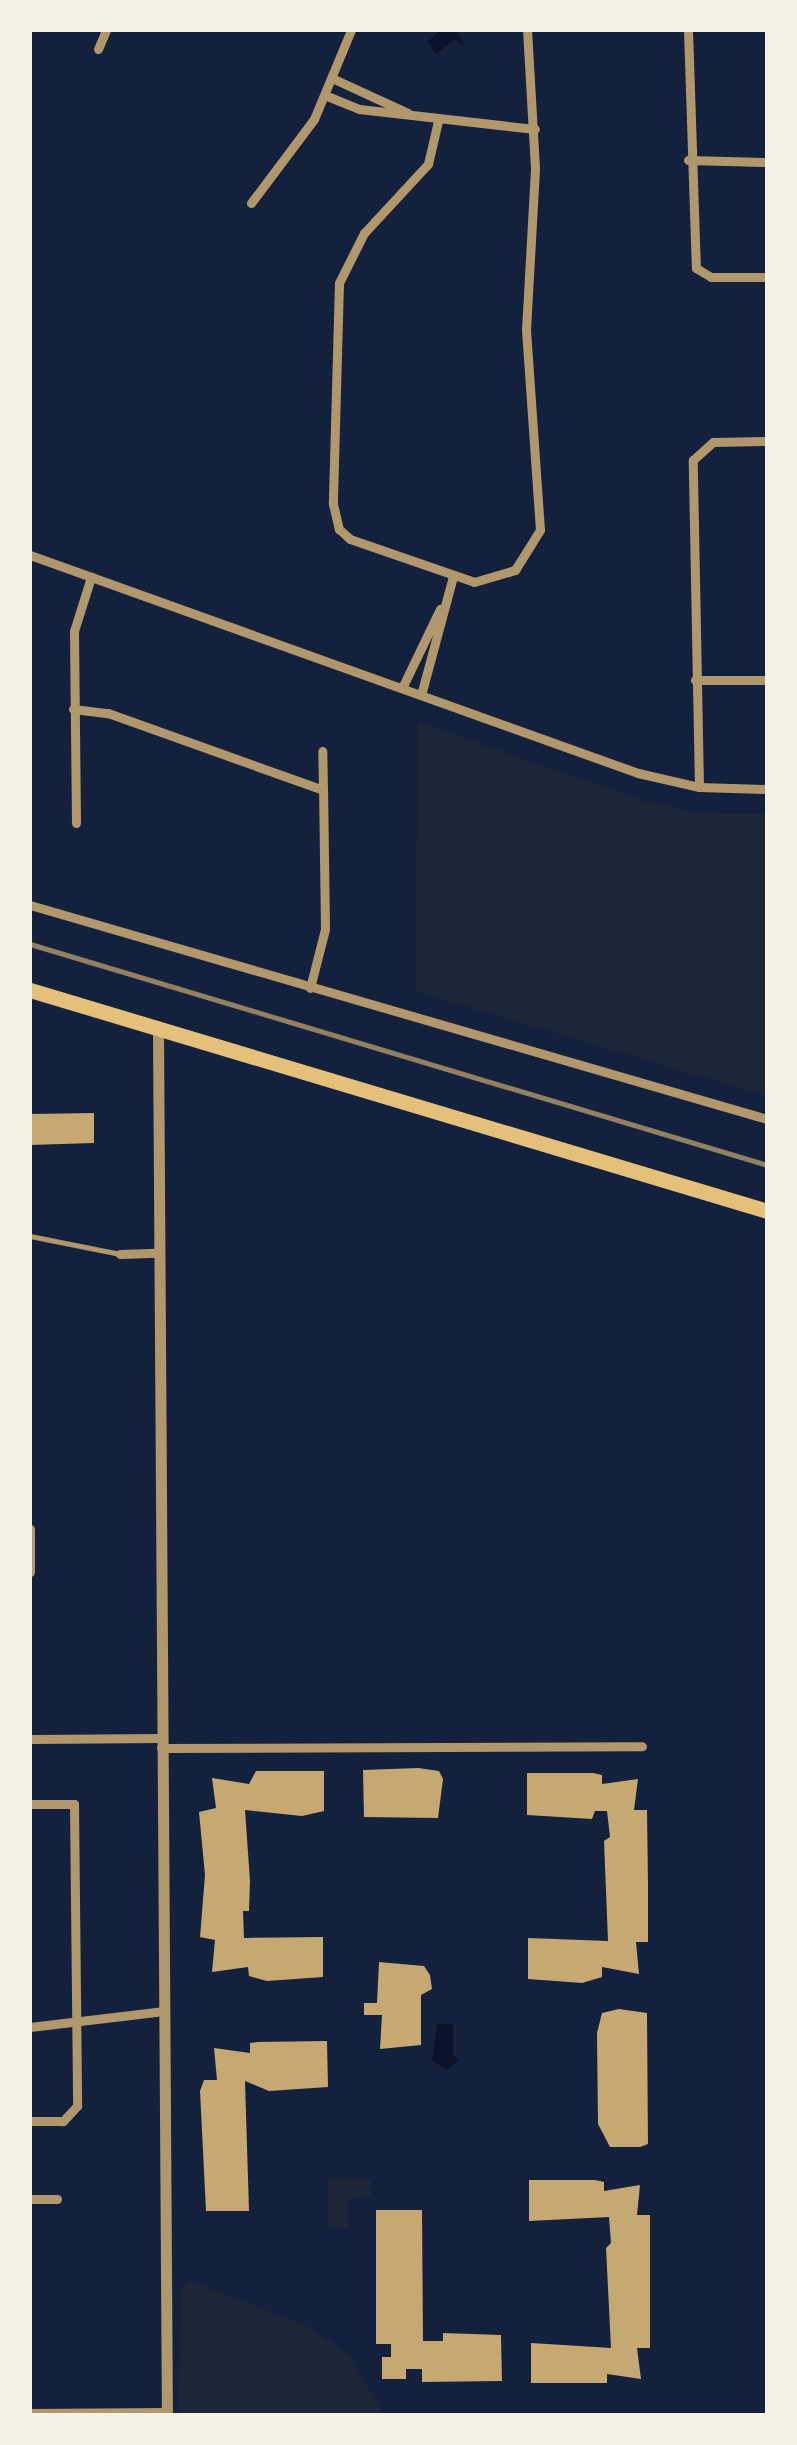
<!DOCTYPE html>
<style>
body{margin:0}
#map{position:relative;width:797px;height:2445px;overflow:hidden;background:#14213d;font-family:Roboto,sans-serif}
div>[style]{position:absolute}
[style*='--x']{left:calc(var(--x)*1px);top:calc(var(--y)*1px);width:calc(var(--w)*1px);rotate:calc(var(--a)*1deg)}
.green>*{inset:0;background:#1d2539}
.water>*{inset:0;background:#0b132b}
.building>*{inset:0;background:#c6a872}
.service>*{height:5px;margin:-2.5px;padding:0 2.5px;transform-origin:2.5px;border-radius:2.5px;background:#b1986c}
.minor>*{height:9px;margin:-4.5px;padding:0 4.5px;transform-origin:4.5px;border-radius:4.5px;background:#b1986c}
.tertiary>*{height:11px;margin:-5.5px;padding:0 5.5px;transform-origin:5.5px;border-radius:5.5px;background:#b1986c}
.primary>*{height:15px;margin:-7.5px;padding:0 7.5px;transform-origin:7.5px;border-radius:7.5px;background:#e5c07b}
.rail>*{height:5px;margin:-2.5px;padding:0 2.5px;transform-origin:2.5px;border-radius:2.5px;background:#918062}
span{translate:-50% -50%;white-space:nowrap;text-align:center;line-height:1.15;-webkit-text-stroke:10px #f6f1e7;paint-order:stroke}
.frame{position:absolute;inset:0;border:32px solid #f6f1e7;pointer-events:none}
</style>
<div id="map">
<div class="green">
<i style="clip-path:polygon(418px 722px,650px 803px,699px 813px,767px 814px,767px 1096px,415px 991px)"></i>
<i style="clip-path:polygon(328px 2179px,371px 2179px,371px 2197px,348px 2198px,348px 2227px,328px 2227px)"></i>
<i style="clip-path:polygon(189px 2280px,311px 2328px,349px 2355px,384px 2415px,178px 2415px,182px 2288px)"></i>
</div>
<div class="water">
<i style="clip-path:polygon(441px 30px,456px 30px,466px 47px,454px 40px,436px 54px,427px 42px)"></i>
<i style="clip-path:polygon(437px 2024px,453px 2024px,453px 2055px,459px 2059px,448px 2070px,432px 2061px)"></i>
</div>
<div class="building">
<i style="clip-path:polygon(94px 1113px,94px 1143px,30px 1145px,30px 1114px)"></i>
<i style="clip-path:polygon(418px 1768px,439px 1771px,443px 1779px,438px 1818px,364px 1817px,363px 1770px)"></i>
<i style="clip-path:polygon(256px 1771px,324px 1771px,324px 1811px,302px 1816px,245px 1810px,250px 1881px,249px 1911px,243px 1911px,244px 1938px,323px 1937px,323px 1977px,267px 1981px,249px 1976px,248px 1967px,212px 1972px,215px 1940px,200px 1937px,205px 1875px,199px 1812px,216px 1808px,212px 1778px,249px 1784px)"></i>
<i style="clip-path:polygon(527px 1773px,593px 1773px,602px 1775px,602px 1784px,638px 1779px,634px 1810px,647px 1810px,648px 1884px,648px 1942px,636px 1942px,639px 1974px,602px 1967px,602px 1977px,582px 1983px,528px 1979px,528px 1938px,608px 1941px,604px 1841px,610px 1837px,607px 1811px,595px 1811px,592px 1819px,527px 1815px)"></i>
<i style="clip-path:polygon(379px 1962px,424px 1966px,430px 1975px,432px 1989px,421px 1995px,421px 2045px,380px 2049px,382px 2015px,364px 2015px,364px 2003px,377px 2003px)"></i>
<i style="clip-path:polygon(619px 2009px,647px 2013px,648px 2144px,640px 2147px,610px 2147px,598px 2124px,597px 2033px,602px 2013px)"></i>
<i style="clip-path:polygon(327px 2041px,328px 2087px,269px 2091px,245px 2081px,249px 2211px,206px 2211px,200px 2091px,204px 2080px,217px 2080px,214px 2048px,250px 2053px,250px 2043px,258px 2042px)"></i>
<i style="clip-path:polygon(529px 2180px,595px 2180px,604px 2182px,604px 2191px,640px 2185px,637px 2215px,650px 2215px,650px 2348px,637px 2348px,641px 2379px,607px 2374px,607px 2383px,531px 2383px,531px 2343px,611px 2348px,606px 2248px,611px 2243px,609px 2217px,529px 2221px)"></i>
<i style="clip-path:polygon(376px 2210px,422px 2210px,423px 2341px,443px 2341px,443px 2333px,501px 2335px,502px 2381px,422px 2382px,422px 2369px,406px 2369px,406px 2379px,382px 2379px,382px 2357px,391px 2357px,391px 2344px,376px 2344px)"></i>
</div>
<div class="service">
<i style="--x:30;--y:1236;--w:92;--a:11.3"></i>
</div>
<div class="minor">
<i style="--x:688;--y:30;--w:238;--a:88.1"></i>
<i style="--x:696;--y:268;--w:17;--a:31"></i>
<i style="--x:711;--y:277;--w:56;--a:0"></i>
<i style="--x:98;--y:49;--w:21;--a:-67"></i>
<i style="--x:334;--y:79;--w:81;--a:24.7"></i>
<i style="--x:327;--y:96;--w:35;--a:22"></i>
<i style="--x:359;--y:109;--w:177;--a:6.5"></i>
<i style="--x:438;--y:121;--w:44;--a:103.1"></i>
<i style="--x:428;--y:164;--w:94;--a:132.8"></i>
<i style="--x:364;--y:233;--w:56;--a:116.6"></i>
<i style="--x:339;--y:283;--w:221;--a:91.6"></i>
<i style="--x:333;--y:504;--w:26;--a:77"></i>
<i style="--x:339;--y:529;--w:15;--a:42"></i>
<i style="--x:350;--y:539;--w:131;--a:19.1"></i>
<i style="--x:474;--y:582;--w:43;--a:-16.3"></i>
<i style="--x:515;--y:570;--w:47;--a:-58"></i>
<i style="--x:540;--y:530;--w:200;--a:-94"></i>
<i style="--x:526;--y:330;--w:162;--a:-86.8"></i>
<i style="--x:535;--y:168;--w:138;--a:-93.3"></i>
<i style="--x:688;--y:160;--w:79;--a:1.5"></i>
<i style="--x:251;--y:203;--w:105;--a:-53.1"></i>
<i style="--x:314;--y:119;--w:96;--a:-67.4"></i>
<i style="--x:30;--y:555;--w:646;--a:19.73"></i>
<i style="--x:638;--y:773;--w:63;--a:12.9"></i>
<i style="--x:699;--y:787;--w:68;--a:1.7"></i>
<i style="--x:695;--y:680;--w:72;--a:0"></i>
<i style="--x:402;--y:688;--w:88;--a:-64.3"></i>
<i style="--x:421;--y:695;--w:123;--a:-74.9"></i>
<i style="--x:73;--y:709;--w:35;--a:7"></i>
<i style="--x:108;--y:713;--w:228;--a:19.7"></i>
<i style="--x:323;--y:790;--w:39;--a:-91"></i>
<i style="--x:699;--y:787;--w:327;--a:-91.1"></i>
<i style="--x:693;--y:460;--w:27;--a:-42"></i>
<i style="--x:713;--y:442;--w:54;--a:-1.1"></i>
<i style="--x:76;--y:823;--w:192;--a:-90.6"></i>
<i style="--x:74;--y:631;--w:57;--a:-72.5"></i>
<i style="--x:30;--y:905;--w:767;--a:16.19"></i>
<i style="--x:310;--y:988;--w:61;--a:-75.7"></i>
<i style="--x:325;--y:929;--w:139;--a:-90.8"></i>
<i style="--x:120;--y:1254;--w:37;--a:-2"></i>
<i style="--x:30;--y:1529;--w:43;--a:90"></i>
<i style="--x:30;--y:1739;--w:131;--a:-0.4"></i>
<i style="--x:161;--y:1748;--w:481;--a:-0.2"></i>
<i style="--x:30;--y:1804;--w:44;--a:0"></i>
<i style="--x:74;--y:1804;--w:302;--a:89.4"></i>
<i style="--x:77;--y:2106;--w:21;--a:133"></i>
<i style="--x:63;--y:2121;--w:33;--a:180"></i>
<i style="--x:30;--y:2027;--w:135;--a:-6.8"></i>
<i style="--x:30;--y:2199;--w:27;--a:0"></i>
<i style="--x:30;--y:2413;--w:137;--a:-0.4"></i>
</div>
<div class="tertiary">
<i style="--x:158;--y:1030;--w:1385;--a:89.63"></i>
</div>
<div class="primary">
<i style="--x:30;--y:990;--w:769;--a:16.69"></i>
</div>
<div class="rail">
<i style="--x:30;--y:944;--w:769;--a:16.69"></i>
</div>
<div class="frame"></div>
</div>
